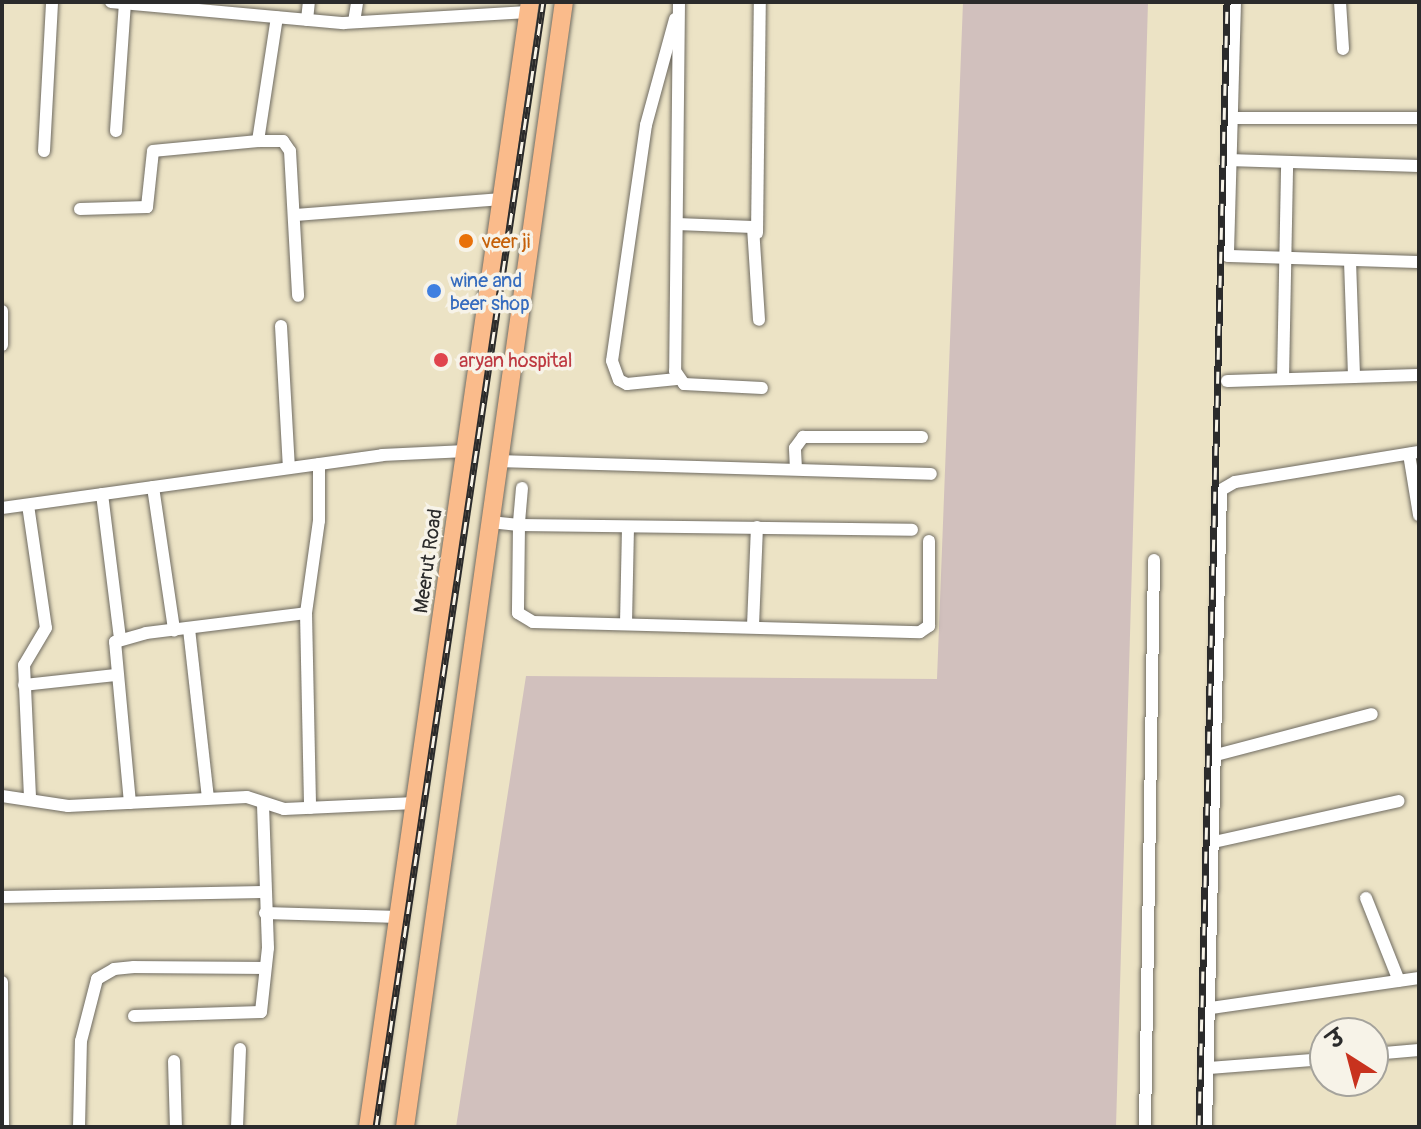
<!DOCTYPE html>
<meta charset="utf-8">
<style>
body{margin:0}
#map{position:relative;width:1421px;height:1129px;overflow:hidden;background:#ece3c5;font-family:Pangolin,"Playpen Sans Deva",sans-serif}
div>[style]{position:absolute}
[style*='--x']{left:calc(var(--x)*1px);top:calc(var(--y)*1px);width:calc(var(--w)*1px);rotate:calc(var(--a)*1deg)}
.industrial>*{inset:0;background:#d1c0bd}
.roads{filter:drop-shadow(0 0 2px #6f6b61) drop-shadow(0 0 2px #6f6b61)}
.minor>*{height:12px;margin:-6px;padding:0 6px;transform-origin:6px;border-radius:6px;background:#fff}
.highway>*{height:18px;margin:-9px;padding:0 9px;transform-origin:9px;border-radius:9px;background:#fabb8b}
.rail>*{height:7px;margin-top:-3.5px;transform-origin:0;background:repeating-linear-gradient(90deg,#f7f3e8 0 12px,#2b2b2b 0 24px);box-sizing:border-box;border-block:2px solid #2b2b2b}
.dots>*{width:22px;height:22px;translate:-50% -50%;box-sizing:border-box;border:4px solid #f7f3e8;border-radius:50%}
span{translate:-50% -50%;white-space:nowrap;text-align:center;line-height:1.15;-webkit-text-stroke:7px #f7f3e8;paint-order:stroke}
.food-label{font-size:20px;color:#c56008}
.left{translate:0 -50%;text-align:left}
.shop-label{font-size:20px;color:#366cbe}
.health-label{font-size:20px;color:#be3a42}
.street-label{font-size:20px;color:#2b2b2b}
.frame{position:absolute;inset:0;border:4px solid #2b2b2b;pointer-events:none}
.north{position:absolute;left:1309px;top:1017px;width:80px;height:80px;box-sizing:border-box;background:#f7f3e8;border:2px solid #a5a39c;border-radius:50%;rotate:324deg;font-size:22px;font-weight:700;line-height:32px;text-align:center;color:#2b2b2b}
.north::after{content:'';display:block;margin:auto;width:28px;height:36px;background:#c8321e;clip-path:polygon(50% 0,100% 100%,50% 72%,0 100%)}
</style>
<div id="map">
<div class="industrial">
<i style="clip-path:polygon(963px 2px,1148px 2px,1116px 1127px,456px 1127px,526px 676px,937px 679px)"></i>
</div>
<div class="roads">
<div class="minor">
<i style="--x:111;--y:2;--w:234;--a:5.2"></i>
<i style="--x:344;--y:23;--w:184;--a:-3.4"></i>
<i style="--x:679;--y:2;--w:369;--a:90.6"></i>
<i style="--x:675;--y:371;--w:16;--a:55"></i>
<i style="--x:684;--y:384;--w:78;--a:2.9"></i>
<i style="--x:1235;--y:2;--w:254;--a:91.6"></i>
<i style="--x:1228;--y:256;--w:191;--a:1.8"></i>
<i style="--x:1340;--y:2;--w:47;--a:86.3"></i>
<i style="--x:675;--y:19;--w:110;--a:105.3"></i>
<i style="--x:646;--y:125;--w:238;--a:98.2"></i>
<i style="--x:612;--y:361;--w:20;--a:70"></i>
<i style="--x:619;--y:380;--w:9;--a:27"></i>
<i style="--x:627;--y:384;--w:50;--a:-5.7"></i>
<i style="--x:307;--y:20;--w:18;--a:-84"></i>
<i style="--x:354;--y:22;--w:20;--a:-81"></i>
<i style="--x:1230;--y:118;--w:189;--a:0"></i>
<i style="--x:116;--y:131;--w:128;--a:-86"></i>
<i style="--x:258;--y:141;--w:25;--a:0"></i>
<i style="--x:283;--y:141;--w:12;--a:55"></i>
<i style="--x:290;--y:151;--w:145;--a:86.8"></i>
<i style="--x:44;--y:151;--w:149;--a:-86.9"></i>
<i style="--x:1228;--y:160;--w:191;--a:1.8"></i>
<i style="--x:80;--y:209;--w:67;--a:-1.7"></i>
<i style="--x:147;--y:207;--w:56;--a:-83.9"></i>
<i style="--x:153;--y:151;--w:105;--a:-5.4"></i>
<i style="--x:258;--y:141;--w:125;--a:-81.3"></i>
<i style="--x:295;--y:215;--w:208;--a:-4.4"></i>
<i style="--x:677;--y:224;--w:76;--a:2.3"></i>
<i style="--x:753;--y:227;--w:93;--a:86.3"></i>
<i style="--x:757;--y:233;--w:231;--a:-89.3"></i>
<i style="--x:1350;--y:261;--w:116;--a:88"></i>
<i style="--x:2;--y:311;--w:34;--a:90"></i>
<i style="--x:281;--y:326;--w:142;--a:86.8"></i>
<i style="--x:1283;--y:379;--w:217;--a:-88.9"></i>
<i style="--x:1227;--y:381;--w:192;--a:-1.8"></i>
<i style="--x:1409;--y:454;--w:62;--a:80.7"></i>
<i style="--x:497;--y:461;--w:434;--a:1.7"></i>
<i style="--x:796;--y:469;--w:21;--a:-93"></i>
<i style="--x:795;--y:448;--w:14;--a:-54"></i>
<i style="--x:803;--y:437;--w:119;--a:0"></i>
<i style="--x:153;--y:487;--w:145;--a:81.6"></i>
<i style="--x:522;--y:488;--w:37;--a:95"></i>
<i style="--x:519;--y:525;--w:393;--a:0.7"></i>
<i style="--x:102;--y:494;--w:145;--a:82.9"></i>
<i style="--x:28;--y:505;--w:124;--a:81.7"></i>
<i style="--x:46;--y:628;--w:43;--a:120.7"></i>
<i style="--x:24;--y:665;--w:134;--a:87.4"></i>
<i style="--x:2;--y:508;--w:384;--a:-7.9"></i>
<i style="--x:382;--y:455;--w:84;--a:-2.7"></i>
<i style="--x:490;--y:522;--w:29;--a:6"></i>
<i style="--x:519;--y:525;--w:88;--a:90.7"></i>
<i style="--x:518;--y:613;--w:17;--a:31"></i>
<i style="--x:533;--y:622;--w:387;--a:1.5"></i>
<i style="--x:920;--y:632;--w:11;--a:-34"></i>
<i style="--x:929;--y:626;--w:85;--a:-90"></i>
<i style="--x:306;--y:613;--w:195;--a:88.8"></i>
<i style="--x:626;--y:623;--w:96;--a:-88.8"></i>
<i style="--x:753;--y:626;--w:99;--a:-87.7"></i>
<i style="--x:189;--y:629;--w:170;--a:83.6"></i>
<i style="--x:24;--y:685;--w:93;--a:-6.2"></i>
<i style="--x:1216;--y:755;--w:161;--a:-14.7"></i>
<i style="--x:2;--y:796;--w:67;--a:8.6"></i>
<i style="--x:68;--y:806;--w:179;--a:-2.9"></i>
<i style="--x:247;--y:797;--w:39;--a:18"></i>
<i style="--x:284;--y:809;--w:131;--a:-2.6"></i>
<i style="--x:130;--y:803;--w:162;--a:-95.3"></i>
<i style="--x:115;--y:642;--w:32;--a:-16"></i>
<i style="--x:146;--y:633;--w:161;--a:-7.1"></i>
<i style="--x:306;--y:613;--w:93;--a:-82"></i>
<i style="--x:319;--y:521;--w:57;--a:-90"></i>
<i style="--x:1214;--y:842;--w:189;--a:-12.5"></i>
<i style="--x:2;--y:897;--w:261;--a:-1.1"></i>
<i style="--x:1366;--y:898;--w:89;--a:68.3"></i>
<i style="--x:265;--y:913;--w:134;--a:1.7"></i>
<i style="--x:2;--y:982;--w:145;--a:89.6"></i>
<i style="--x:1211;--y:1008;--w:210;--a:-8.2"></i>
<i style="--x:134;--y:1016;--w:127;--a:-1.8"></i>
<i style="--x:261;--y:1012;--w:64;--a:-83.8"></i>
<i style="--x:268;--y:948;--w:144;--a:-92"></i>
<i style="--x:1373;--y:1054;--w:46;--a:-5"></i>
<i style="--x:174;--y:1061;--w:66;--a:88.3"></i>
<i style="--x:1209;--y:1068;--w:116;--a:-4.4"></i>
<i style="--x:79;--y:1127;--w:86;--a:-88.7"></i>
<i style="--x:81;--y:1041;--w:64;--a:-75.5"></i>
<i style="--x:97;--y:979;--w:20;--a:-30"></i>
<i style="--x:114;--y:969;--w:20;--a:-6"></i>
<i style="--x:134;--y:967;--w:129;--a:0.4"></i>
<i style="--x:237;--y:1127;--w:78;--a:-87.8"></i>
<i style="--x:1145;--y:1127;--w:567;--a:-89.09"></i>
<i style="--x:1206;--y:1127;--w:637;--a:-88.65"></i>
<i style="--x:1221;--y:490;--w:16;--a:-30"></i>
<i style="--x:1235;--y:482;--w:186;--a:-9.3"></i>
</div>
<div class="highway">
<i style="--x:368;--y:1127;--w:1137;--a:-81.81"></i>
<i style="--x:405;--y:1127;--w:1136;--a:-81.96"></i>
</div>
</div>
<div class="rail">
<i style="--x:376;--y:1127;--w:1137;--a:-81.56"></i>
<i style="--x:1199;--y:1127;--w:1125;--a:-88.57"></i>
</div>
<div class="dots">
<i style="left:466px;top:241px;background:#e8710a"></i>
<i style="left:434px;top:291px;background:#3f7fe0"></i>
<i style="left:441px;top:360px;background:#e0444e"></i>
</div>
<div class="food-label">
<span class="left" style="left:482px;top:241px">veer ji</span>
</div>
<div class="shop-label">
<span class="left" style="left:450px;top:292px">wine and<br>beer shop</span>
</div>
<div class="health-label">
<span class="left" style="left:459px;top:360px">aryan hospital</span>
</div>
<div class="street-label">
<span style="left:428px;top:561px;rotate:-82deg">Meerut Road</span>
</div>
<div class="frame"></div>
<div class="north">उ</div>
</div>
